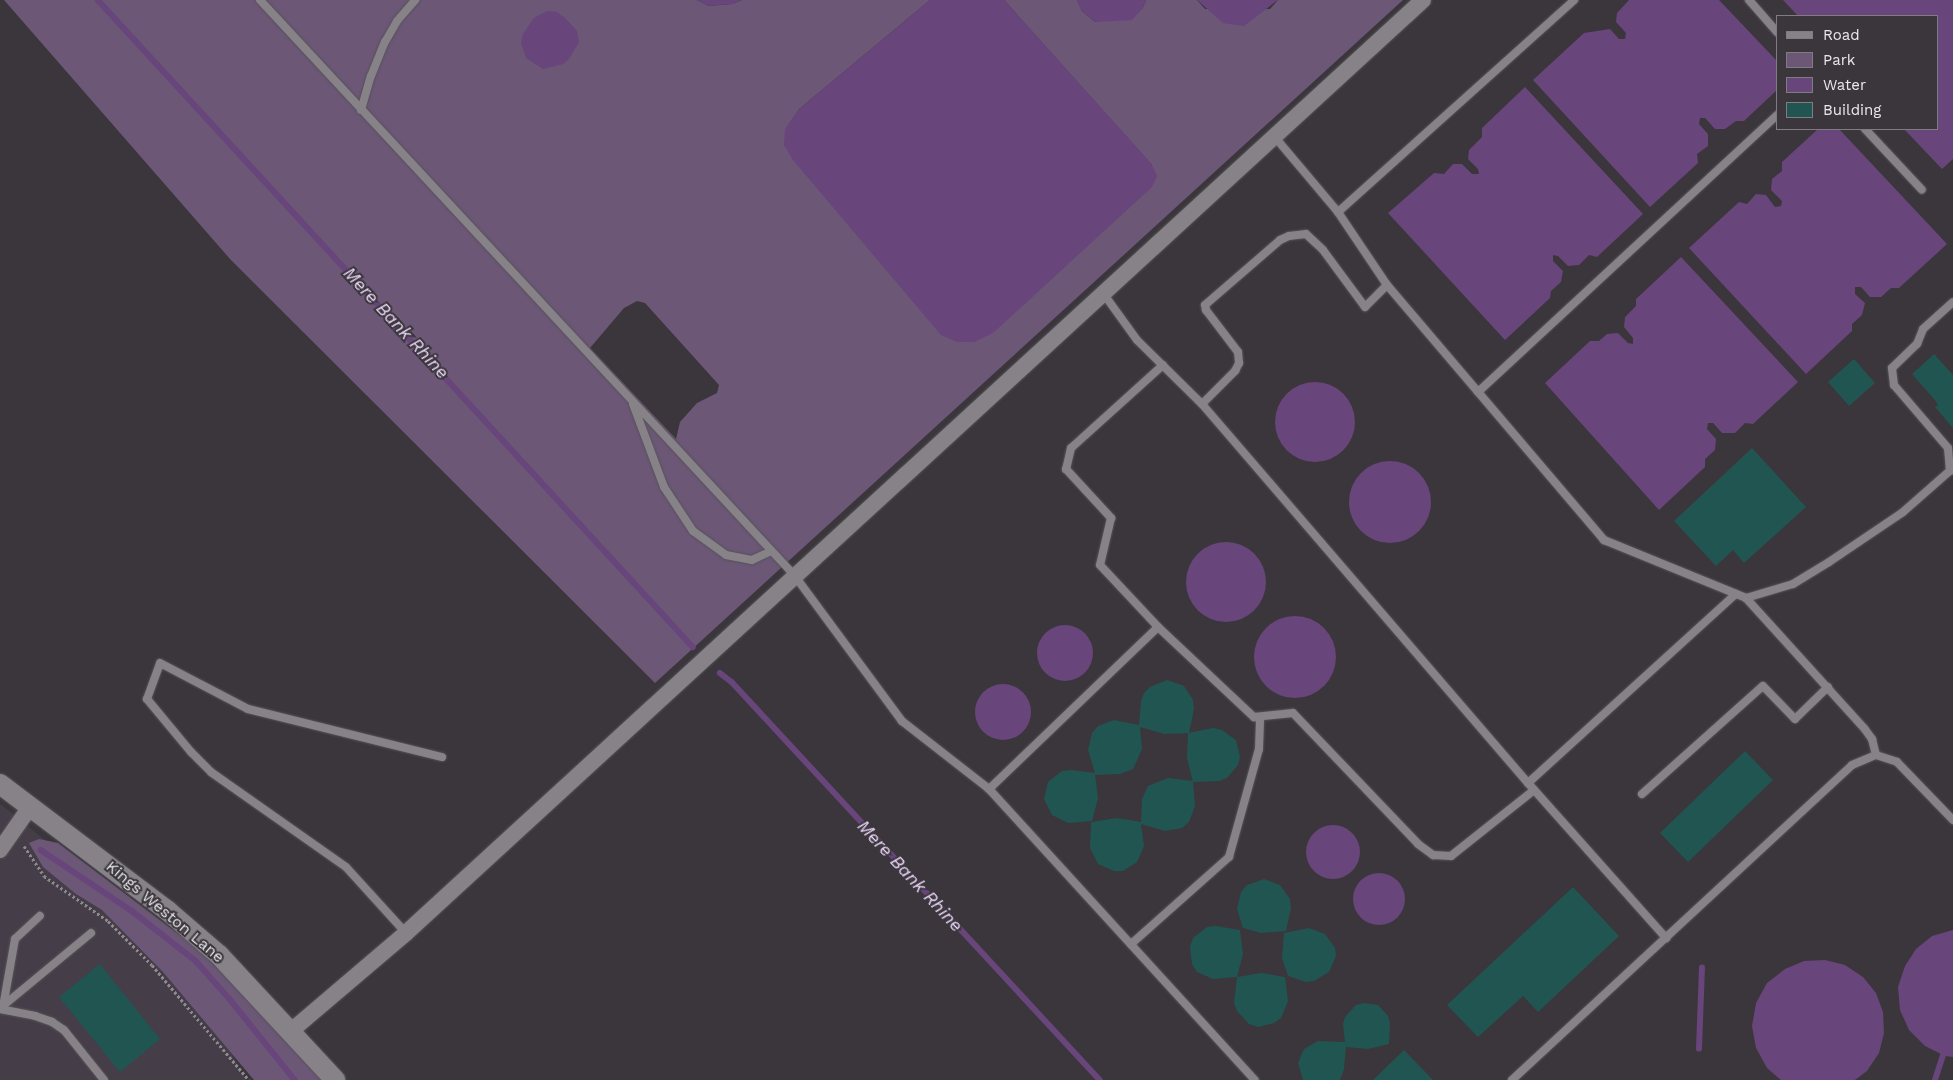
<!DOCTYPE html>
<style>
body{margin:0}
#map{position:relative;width:1953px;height:1080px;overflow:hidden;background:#3a363c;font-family:"Work Sans",sans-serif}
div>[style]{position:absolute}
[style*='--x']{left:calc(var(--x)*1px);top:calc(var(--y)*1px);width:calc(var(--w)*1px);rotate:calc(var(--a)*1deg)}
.built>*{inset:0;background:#453e49}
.green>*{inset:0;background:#6c5777}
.water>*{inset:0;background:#68457a}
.round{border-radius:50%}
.stream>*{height:5.5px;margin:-2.75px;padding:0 2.75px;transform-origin:2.75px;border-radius:2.75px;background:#68457a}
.building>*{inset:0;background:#215551}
.path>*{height:3px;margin-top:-1.5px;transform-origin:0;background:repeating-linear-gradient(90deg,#8d8a8f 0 2.5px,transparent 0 5px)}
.roads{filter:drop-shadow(0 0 1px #555357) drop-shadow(0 0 1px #555357)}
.service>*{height:8px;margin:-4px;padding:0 4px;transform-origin:4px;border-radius:4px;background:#868288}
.minor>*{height:16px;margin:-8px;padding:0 8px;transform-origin:8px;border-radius:8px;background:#868288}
.tertiary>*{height:20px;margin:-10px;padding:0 10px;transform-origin:10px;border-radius:10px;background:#868288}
span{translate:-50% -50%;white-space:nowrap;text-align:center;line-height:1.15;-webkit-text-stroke:4px #3a363c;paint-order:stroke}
.street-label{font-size:16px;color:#eae8ec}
.water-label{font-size:18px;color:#eed9fa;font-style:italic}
.legend{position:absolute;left:1776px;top:15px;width:162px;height:115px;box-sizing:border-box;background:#3a363c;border:1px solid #807d82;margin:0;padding:6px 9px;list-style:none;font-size:15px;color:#eae8ec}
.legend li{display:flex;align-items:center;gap:10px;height:25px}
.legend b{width:25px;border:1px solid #807d82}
</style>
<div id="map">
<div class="built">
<i style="clip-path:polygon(0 804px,60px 852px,177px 954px,246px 1080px,0 1080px)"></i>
</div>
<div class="green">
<i style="clip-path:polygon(evenodd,4px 0,697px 0,709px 6px,732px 4px,742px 0,930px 0,798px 110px,974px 342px,1152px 165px,1004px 0,1077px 0,1082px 11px,1095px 22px,1142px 9px,1146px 0,1197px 0,1205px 9px,1270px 9px,1278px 0,1403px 0,655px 683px,230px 259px,4px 0,637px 301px,645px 303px,719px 385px,717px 393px,697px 403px,680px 422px,676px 439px,590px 348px,624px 308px,637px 301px)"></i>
<i style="clip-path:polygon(39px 839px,58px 843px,198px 949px,277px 1028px,321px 1080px,254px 1080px,163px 972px,102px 910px,76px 894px,43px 867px,29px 843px)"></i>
</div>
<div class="water">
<i style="clip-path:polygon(697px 0,742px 0,732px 4px,709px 6px)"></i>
<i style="clip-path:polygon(930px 0,1004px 0,1140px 151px,1152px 165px,1157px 176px,1152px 187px,993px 333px,974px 342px,957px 342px,941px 335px,793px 160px,784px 145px,785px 129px,798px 110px)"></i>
<i style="clip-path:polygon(1077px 0,1146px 0,1142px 9px,1132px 20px,1095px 22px,1082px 11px)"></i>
<i style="clip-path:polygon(1197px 0,1278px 0,1244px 26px,1223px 23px)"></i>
<i style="clip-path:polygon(1629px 0,1719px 0,1777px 61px,1777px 90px,1744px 121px,1736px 121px,1725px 129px,1715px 129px,1705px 118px,1700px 118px,1699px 124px,1708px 134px,1708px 146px,1697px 154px,1698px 163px,1650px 207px,1533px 80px,1584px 33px,1610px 29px,1619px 39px,1625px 39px,1626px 33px,1616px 22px,1617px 13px)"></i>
<i style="clip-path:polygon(1783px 0,1953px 0,1953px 159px,1942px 169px,1904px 129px,1937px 129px,1937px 16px,1798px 16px)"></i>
<i style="clip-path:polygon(547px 11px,557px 12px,565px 18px,577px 31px,579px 42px,569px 59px,563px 64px,543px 69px,526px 58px,521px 43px,523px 34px,534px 18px)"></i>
<i style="clip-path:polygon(1525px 87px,1643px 214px,1597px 257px,1589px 255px,1579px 265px,1568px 266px,1558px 256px,1553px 255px,1553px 261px,1563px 271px,1561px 282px,1551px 291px,1550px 298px,1505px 340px,1388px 213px,1434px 173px,1444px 174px,1453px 164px,1462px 164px,1472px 174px,1479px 174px,1478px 169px,1468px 159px,1469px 150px,1482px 137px,1482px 128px)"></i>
<i style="clip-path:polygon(1818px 129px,1839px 129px,1947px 244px,1899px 288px,1891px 288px,1881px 297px,1870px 297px,1861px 287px,1855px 287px,1855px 294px,1865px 303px,1862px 315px,1852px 324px,1852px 331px,1806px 374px,1689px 248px,1739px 202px,1747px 204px,1756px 194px,1766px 195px,1775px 207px,1781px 206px,1782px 201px,1771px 190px,1772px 179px,1782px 171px,1782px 162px)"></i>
<i style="clip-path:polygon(1681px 257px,1798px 382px,1753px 424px,1745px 423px,1735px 433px,1722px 433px,1713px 423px,1708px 423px,1707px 429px,1716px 439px,1715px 450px,1705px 459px,1705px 467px,1659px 510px,1545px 383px,1590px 341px,1599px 341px,1607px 334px,1618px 333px,1628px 343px,1633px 344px,1633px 338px,1624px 327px,1625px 317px,1636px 306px,1636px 299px)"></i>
<i class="round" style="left:1275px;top:382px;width:80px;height:80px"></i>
<i class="round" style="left:1349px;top:461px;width:82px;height:82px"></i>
<i class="round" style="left:1186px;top:542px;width:80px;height:80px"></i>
<i class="round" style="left:1254px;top:616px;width:82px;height:82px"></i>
<i class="round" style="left:1037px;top:625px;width:56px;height:56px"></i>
<i class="round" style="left:975px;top:684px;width:56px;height:56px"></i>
<i class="round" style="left:1306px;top:825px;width:54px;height:54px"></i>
<i class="round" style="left:1353px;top:873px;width:52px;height:52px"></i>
<i style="clip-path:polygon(1953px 930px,1953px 1057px,1945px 1056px,1925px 1046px,1909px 1030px,1900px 1010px,1898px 987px,1905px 966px,1916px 949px,1932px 936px)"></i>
<i style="clip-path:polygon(1825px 960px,1845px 965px,1863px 977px,1876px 993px,1883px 1012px,1884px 1033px,1879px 1053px,1867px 1071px,1855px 1080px,1781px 1080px,1767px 1068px,1756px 1048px,1752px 1026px,1756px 1003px,1767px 983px,1785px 969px,1804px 961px)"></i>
</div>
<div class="stream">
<i style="--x:98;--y:0;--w:879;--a:47.4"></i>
<i style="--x:720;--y:673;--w:15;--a:37"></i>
<i style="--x:732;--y:682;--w:542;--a:47.24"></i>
<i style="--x:41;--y:850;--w:110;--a:33.8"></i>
<i style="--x:132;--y:911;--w:81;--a:38"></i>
<i style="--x:196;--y:961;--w:50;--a:48.3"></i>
<i style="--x:229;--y:998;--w:105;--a:51.2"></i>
<i style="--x:1699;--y:1049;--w:81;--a:-87.9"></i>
<i style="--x:1935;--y:1080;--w:26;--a:-72"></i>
</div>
<div class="building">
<i style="clip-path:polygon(1934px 354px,1953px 375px,1953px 428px,1935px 407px,1938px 405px,1934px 399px,1912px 374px)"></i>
<i style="clip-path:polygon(1854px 359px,1875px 383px,1849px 406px,1828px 382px)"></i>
<i style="clip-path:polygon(1752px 448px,1806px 507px,1744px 563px,1733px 550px,1716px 566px,1674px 521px)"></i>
<i style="clip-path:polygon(1167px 680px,1184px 686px,1193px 700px,1194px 709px,1189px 733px,1164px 734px,1140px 727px,1142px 749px,1133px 769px,1120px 774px,1095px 775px,1098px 798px,1092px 821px,1068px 823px,1052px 815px,1044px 799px,1048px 782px,1062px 771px,1071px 770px,1095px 773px,1088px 750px,1092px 733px,1098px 726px,1114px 720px,1139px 725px,1141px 701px,1144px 693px,1150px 687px)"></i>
<i style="clip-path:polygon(1213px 728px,1222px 730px,1236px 740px,1240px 757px,1238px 765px,1227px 778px,1219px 781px,1193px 782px,1187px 758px,1188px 733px)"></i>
<i style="clip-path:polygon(1745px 751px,1773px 780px,1688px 862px,1660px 833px)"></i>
<i style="clip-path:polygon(1168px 778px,1193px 781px,1195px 806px,1189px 822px,1182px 828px,1165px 831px,1141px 824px,1144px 846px,1137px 862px,1123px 871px,1114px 871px,1098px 864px,1090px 848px,1091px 822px,1117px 818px,1141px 822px,1142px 799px,1148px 786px)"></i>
<i style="clip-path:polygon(1264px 879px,1280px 885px,1290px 899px,1291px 908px,1286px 931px,1261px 933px,1243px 928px,1237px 909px,1241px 892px,1247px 885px)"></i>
<i style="clip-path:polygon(1573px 887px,1619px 936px,1538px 1012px,1523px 996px,1478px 1037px,1447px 1005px)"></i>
<i style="clip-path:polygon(1216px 926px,1240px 930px,1243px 954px,1237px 977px,1261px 973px,1285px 977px,1288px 1001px,1281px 1018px,1274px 1023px,1258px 1027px,1249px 1024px,1237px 1011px,1234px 1003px,1237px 977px,1213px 979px,1197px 972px,1192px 964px,1190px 946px,1193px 938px,1207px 927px)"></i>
<i style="clip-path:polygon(1309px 928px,1325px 934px,1335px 948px,1336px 956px,1329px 972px,1314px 981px,1306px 982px,1288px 976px,1282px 958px,1284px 933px)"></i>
<i style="clip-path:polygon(100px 964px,160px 1039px,120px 1072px,59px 997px)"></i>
<i style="clip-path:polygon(1364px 1003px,1378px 1005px,1388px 1016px,1390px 1023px,1389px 1044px,1368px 1049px,1346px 1047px,1344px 1069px,1340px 1080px,1303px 1080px,1298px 1063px,1304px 1049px,1318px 1041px,1345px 1042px,1343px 1024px,1345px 1017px,1356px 1005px)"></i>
<i style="clip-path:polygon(1404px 1050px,1433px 1080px,1373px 1080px)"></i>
</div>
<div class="path">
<i style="--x:24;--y:846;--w:36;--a:56"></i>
<i style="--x:44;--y:876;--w:78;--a:35.1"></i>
<i style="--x:108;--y:921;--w:62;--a:45"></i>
<i style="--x:152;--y:965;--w:150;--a:49.9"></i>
</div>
<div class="roads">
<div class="service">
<i style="--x:260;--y:0;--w:786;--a:47.11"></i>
<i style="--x:795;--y:576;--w:180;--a:53.6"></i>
<i style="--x:902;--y:721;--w:110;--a:38"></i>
<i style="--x:989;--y:789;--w:394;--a:47.6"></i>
<i style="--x:1749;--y:0;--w:43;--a:48.8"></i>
<i style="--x:361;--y:110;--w:35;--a:-74"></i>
<i style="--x:371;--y:76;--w:37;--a:-68"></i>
<i style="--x:385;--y:42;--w:24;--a:-60"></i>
<i style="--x:397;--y:21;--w:28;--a:-49"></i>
<i style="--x:1865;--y:129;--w:83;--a:46.9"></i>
<i style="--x:1274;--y:136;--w:99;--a:49.9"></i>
<i style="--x:1387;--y:285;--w:88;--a:-123.9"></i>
<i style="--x:1338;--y:212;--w:317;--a:-41.9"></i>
<i style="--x:1103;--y:293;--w:58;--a:54.1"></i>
<i style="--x:1137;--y:340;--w:91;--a:44.6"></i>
<i style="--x:1202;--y:404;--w:500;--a:49.3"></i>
<i style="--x:1528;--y:783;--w:208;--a:48.3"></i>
<i style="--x:1163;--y:365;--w:124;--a:137.9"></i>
<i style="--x:1071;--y:448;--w:22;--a:103"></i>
<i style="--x:1066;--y:469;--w:67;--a:47.4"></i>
<i style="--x:1111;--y:518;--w:48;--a:103.2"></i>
<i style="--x:1100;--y:565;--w:85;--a:46.9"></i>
<i style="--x:1158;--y:627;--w:132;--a:43.2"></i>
<i style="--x:1254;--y:717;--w:39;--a:-6"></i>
<i style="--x:1293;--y:713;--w:181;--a:46.3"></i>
<i style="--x:1418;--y:844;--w:19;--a:36"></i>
<i style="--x:1433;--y:855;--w:18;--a:3"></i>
<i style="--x:1451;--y:856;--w:106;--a:-38.5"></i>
<i style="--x:1478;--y:392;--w:408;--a:-42.8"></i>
<i style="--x:633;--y:404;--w:89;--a:69.5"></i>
<i style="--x:664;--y:487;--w:53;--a:56.6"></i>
<i style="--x:693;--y:531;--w:41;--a:36"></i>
<i style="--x:726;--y:555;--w:26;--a:11"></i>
<i style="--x:752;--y:560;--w:21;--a:-25"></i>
<i style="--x:1202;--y:404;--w:47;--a:-45"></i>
<i style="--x:1235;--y:371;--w:9;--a:-63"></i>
<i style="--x:1239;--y:363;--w:11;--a:-95"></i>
<i style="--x:1238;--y:352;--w:53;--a:-127.3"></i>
<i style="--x:1206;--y:310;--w:5;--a:-101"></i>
<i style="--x:1205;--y:305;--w:99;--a:-40.9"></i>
<i style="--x:1280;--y:240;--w:10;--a:-24"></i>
<i style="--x:1289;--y:236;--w:17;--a:-7"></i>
<i style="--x:1306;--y:234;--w:23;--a:43"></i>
<i style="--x:1323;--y:250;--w:71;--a:53.6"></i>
<i style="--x:1365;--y:307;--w:31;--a:-45"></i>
<i style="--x:1387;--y:285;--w:335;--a:49.6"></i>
<i style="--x:1604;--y:540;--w:153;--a:22.2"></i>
<i style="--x:1746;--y:598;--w:176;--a:47.8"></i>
<i style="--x:1864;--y:728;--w:14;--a:54"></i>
<i style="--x:1872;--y:739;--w:16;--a:76"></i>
<i style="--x:1950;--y:471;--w:23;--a:-95"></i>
<i style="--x:1948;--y:448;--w:83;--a:-130.6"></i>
<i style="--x:1894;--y:385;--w:17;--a:-97"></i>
<i style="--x:1892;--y:368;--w:35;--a:-44"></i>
<i style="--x:1917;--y:344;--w:16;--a:-68"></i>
<i style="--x:1923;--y:329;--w:40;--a:-42"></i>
<i style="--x:1746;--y:598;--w:49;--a:-16.6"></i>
<i style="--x:1793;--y:584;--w:42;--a:-31.4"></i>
<i style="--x:1829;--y:562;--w:89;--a:-34"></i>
<i style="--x:1903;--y:512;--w:67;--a:-41.3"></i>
<i style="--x:1528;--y:783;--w:281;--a:-42.3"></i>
<i style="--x:989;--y:789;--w:234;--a:-43.8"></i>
<i style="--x:1642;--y:794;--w:162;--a:-41.8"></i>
<i style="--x:1763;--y:686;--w:46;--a:45.9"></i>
<i style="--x:1795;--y:719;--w:46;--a:-44.1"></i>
<i style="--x:406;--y:933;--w:89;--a:-132.3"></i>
<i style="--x:346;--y:867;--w:165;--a:-144.9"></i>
<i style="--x:211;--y:772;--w:28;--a:-135"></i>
<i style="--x:191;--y:752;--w:69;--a:-129.7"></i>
<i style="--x:147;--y:699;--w:38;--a:-70"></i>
<i style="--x:160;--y:663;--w:99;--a:27.6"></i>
<i style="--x:248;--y:709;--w:200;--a:13.9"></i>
<i style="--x:1131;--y:944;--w:131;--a:-41.6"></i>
<i style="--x:1229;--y:857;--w:112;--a:-74.5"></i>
<i style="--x:1259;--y:749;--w:32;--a:-88"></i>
<i style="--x:4;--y:1005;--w:113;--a:-39.6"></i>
<i style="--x:3;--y:1007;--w:69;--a:-80"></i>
<i style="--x:15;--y:939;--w:34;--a:-43"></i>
<i style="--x:0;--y:1009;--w:36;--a:11"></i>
<i style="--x:35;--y:1016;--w:18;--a:19"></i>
<i style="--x:52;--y:1022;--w:14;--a:34"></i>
<i style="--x:64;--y:1030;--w:64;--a:51.3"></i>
<i style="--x:1512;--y:1080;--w:463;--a:-42.8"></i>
<i style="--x:1852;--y:765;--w:26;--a:-23"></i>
<i style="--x:1876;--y:755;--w:22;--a:18"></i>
<i style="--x:1897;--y:762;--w:81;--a:46"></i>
</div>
<div class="minor">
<i style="--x:0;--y:850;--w:52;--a:-55.1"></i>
<i style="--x:291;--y:1031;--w:151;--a:-40.4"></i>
<i style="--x:406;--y:933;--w:1380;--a:-42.53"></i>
</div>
<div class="tertiary">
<i style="--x:0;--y:784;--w:211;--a:37.1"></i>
<i style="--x:168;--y:911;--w:67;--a:40.8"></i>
<i style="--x:219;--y:955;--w:171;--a:47.1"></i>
</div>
</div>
<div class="street-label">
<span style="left:165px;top:912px;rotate:40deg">Kings Weston Lane</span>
</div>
<div class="water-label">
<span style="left:396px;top:323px;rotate:47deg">Mere Bank Rhine</span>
<span style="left:910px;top:876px;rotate:47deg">Mere Bank Rhine</span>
</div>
<ul class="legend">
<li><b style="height:6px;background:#868288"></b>Road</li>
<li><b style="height:14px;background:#6c5777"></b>Park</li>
<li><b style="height:14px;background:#68457a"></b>Water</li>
<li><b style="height:14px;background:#215551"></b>Building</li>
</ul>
</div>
